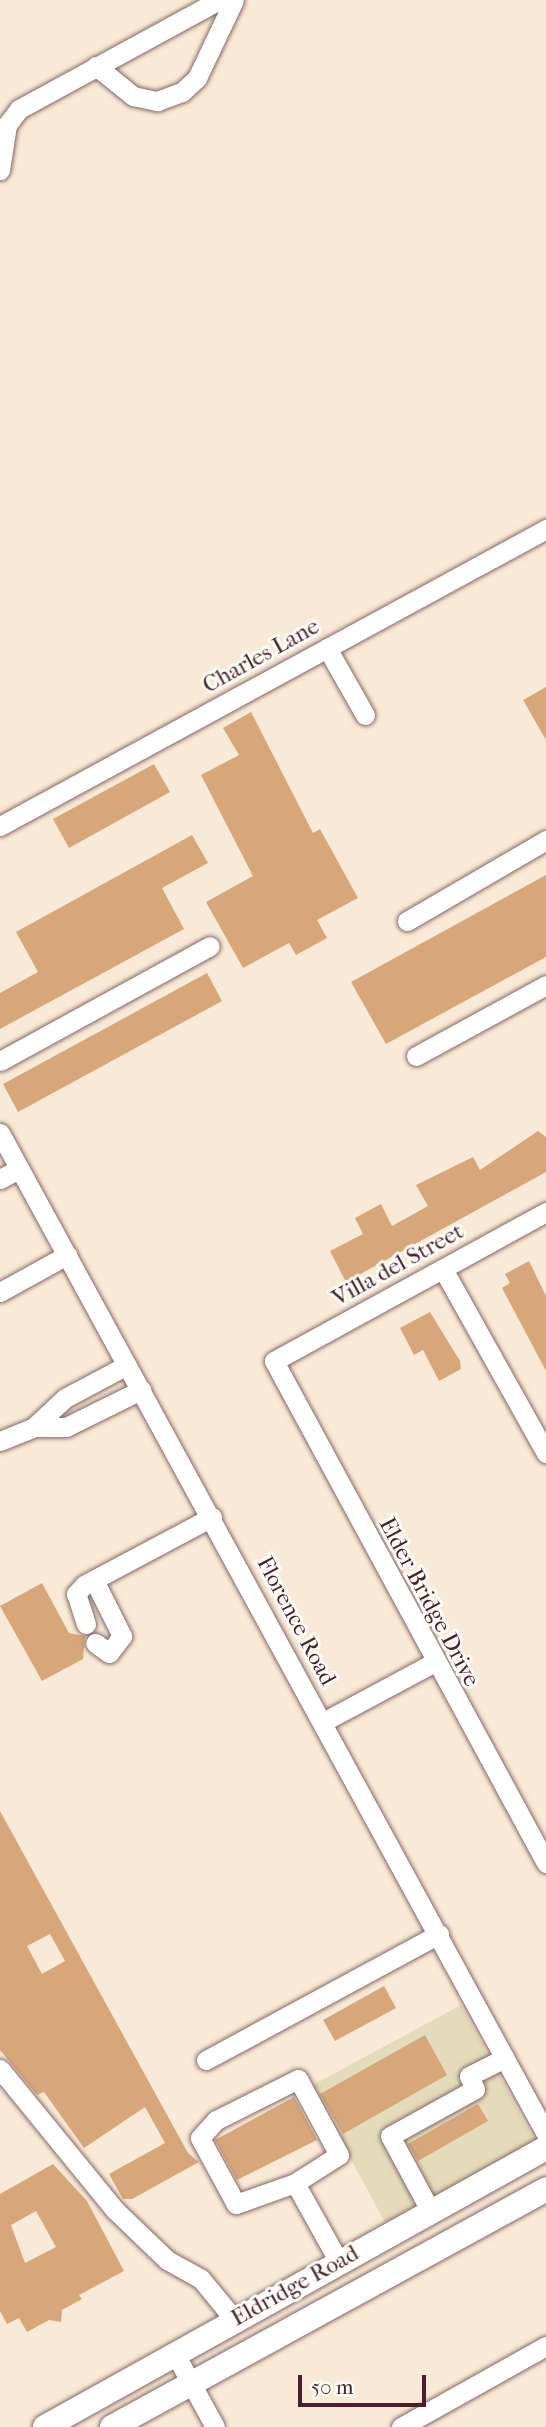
<!DOCTYPE html>
<style>
body{margin:0}
#map{position:relative;width:546px;height:2427px;overflow:hidden;background:#f8ead6;font-family:"IM FELL French Canon",serif}
div>[style]{position:absolute}
[style*='--x']{left:calc(var(--x)*1px);top:calc(var(--y)*1px);width:calc(var(--w)*1px);rotate:calc(var(--a)*1deg)}
.built>*{inset:0;background:#e4dbba}
.building>*{inset:0;background:#d7a77b}
.roads{filter:drop-shadow(0 0 2px #876667) drop-shadow(0 0 2px #876667)}
.minor>*{height:19px;margin:-9.5px;padding:0 9.5px;transform-origin:9.5px;border-radius:9.5px;background:#fff}
.major>*{height:24px;margin:-12px;padding:0 12px;transform-origin:12px;border-radius:12px;background:#fff}
span{translate:-50% -50%;white-space:nowrap;text-align:center;line-height:1.15;-webkit-text-stroke:6px #fdfcf7;paint-order:stroke}
.street-label{font-size:23px;color:#4a1f2b}
.scale{position:absolute;left:298px;top:2375px;width:128px;height:32px;box-sizing:border-box;border:4px solid #4a1f2b;border-top:0;padding-left:9px;font-size:21px;line-height:24px;white-space:nowrap;color:#4a1f2b;-webkit-text-stroke:5px #fdfcf7;paint-order:stroke}
</style>
<div id="map">
<div class="built">
<i style="clip-path:polygon(461px 2005px,537px 2145px,387px 2226px,311px 2086px)"></i>
</div>
<div class="building">
<i style="clip-path:polygon(546px 687px,546px 740px,523px 700px)"></i>
<i style="clip-path:polygon(251px 712px,313px 833px,320px 829px,358px 898px,317px 920px,327px 938px,296px 955px,289px 943px,243px 968px,206px 902px,253px 876px,201px 775px,239px 755px,223px 728px)"></i>
<i style="clip-path:polygon(154px 764px,170px 792px,69px 848px,53px 819px)"></i>
<i style="clip-path:polygon(192px 835px,208px 863px,162px 888px,184px 929px,0 1029px,0 993px,38px 972px,16px 932px)"></i>
<i style="clip-path:polygon(546px 875px,546px 957px,386px 1044px,351px 982px)"></i>
<i style="clip-path:polygon(207px 973px,222px 1001px,18px 1112px,3px 1084px)"></i>
<i style="clip-path:polygon(538px 1131px,546px 1137px,546px 1172px,346px 1282px,330px 1251px,363px 1234px,355px 1218px,381px 1204px,392px 1226px,428px 1206px,416px 1185px,473px 1157px,480px 1170px)"></i>
<i style="clip-path:polygon(529px 1261px,546px 1296px,546px 1371px,502px 1288px,510px 1283px,505px 1274px)"></i>
<i style="clip-path:polygon(430px 1312px,460px 1361px,461px 1369px,439px 1381px,423px 1350px,414px 1355px,400px 1328px)"></i>
<i style="clip-path:polygon(42px 1583px,69px 1633px,85px 1636px,83px 1659px,42px 1681px,0 1606px)"></i>
<i style="clip-path:polygon(evenodd,0 1811px,188px 2153px,199px 2162px,132px 2199px,123px 2199px,109px 2174px,165px 2143px,145px 2107px,84px 2148px,44px 2092px,37px 2095px,0 2050px,0 1811px,50px 1934px,65px 1961px,42px 1974px,27px 1946px,50px 1934px)"></i>
<i style="clip-path:polygon(384px 1986px,396px 2008px,335px 2041px,323px 2020px)"></i>
<i style="clip-path:polygon(425px 2035px,447px 2075px,343px 2134px,320px 2094px)"></i>
<i style="clip-path:polygon(294px 2097px,317px 2140px,237px 2180px,215px 2140px)"></i>
<i style="clip-path:polygon(478px 2104px,488px 2121px,418px 2161px,408px 2144px)"></i>
<i style="clip-path:polygon(evenodd,53px 2164px,87px 2201px,124px 2271px,79px 2295px,82px 2299px,62px 2310px,61px 2322px,49px 2320px,27px 2332px,19px 2318px,7px 2324px,0 2311px,0 2194px,53px 2164px,36px 2211px,56px 2247px,25px 2263px,11px 2225px,36px 2211px)"></i>
</div>
<div class="roads">
<div class="minor">
<i style="--x:96;--y:66;--w:48;--a:39"></i>
<i style="--x:133;--y:96;--w:25;--a:12"></i>
<i style="--x:157;--y:101;--w:27;--a:-20"></i>
<i style="--x:182;--y:92;--w:21;--a:-43"></i>
<i style="--x:197;--y:78;--w:86;--a:-64.6"></i>
<i style="--x:0;--y:170;--w:46;--a:-81.2"></i>
<i style="--x:7;--y:125;--w:20;--a:-53"></i>
<i style="--x:19;--y:109;--w:228;--a:-28.6"></i>
<i style="--x:327;--y:648;--w:77;--a:60.4"></i>
<i style="--x:0;--y:826;--w:622;--a:-28.54"></i>
<i style="--x:407;--y:921;--w:161;--a:-30.2"></i>
<i style="--x:416;--y:1056;--w:148;--a:-28.6"></i>
<i style="--x:0;--y:1061;--w:239;--a:-28.7"></i>
<i style="--x:0;--y:1133;--w:1140;--a:61.39"></i>
<i style="--x:0;--y:1179;--w:21;--a:-28"></i>
<i style="--x:546;--y:1212;--w:310;--a:151.3"></i>
<i style="--x:274;--y:1361;--w:571;--a:61.55"></i>
<i style="--x:443;--y:1269;--w:211;--a:60.8"></i>
<i style="--x:0;--y:1292;--w:77;--a:-28.9"></i>
<i style="--x:34;--y:1427;--w:32;--a:0"></i>
<i style="--x:66;--y:1427;--w:84;--a:-26.3"></i>
<i style="--x:0;--y:1441;--w:37;--a:-22"></i>
<i style="--x:34;--y:1427;--w:42;--a:-43.1"></i>
<i style="--x:65;--y:1398;--w:70;--a:-28"></i>
<i style="--x:94;--y:1580;--w:63;--a:63.4"></i>
<i style="--x:122;--y:1636;--w:21;--a:127"></i>
<i style="--x:109;--y:1653;--w:17;--a:-144"></i>
<i style="--x:86;--y:1624;--w:32;--a:-108"></i>
<i style="--x:76;--y:1594;--w:12;--a:-48"></i>
<i style="--x:84;--y:1585;--w:145;--a:-28"></i>
<i style="--x:323;--y:1722;--w:125;--a:-28.2"></i>
<i style="--x:206;--y:2060;--w:265;--a:-28.4"></i>
<i style="--x:0;--y:2069;--w:182;--a:50.8"></i>
<i style="--x:115;--y:2210;--w:72;--a:43.9"></i>
<i style="--x:167;--y:2260;--w:39;--a:29"></i>
<i style="--x:201;--y:2279;--w:52;--a:50.5"></i>
<i style="--x:295;--y:2183;--w:52;--a:-32.5"></i>
<i style="--x:339;--y:2155;--w:86;--a:-118.3"></i>
<i style="--x:298;--y:2079;--w:92;--a:153.4"></i>
<i style="--x:216;--y:2120;--w:24;--a:132"></i>
<i style="--x:200;--y:2138;--w:75;--a:61.4"></i>
<i style="--x:236;--y:2204;--w:63;--a:-19.6"></i>
<i style="--x:295;--y:2183;--w:90;--a:60.9"></i>
<i style="--x:431;--y:2212;--w:86;--a:-118.3"></i>
<i style="--x:390;--y:2136;--w:97;--a:-28.9"></i>
<i style="--x:475;--y:2089;--w:14;--a:-115"></i>
<i style="--x:469;--y:2076;--w:40;--a:-26.6"></i>
<i style="--x:174;--y:2352;--w:85;--a:61.3"></i>
<i style="--x:401;--y:2427;--w:166;--a:-29.2"></i>
</div>
<div class="major">
<i style="--x:45;--y:2427;--w:573;--a:-29.11"></i>
<i style="--x:112;--y:2427;--w:495;--a:-28.7"></i>
</div>
</div>
<div class="street-label">
<span style="left:261px;top:656px;rotate:-29deg">Charles Lane</span>
<span style="left:398px;top:1265px;rotate:-29deg">Villa del Street</span>
<span style="left:429px;top:1602px;rotate:62deg">Elder Bridge Drive</span>
<span style="left:296px;top:1621px;rotate:62deg">Florence Road</span>
<span style="left:295px;top:2286px;rotate:-29deg">Eldridge Road</span>
</div>
<div class="scale">50 m</div>
</div>
